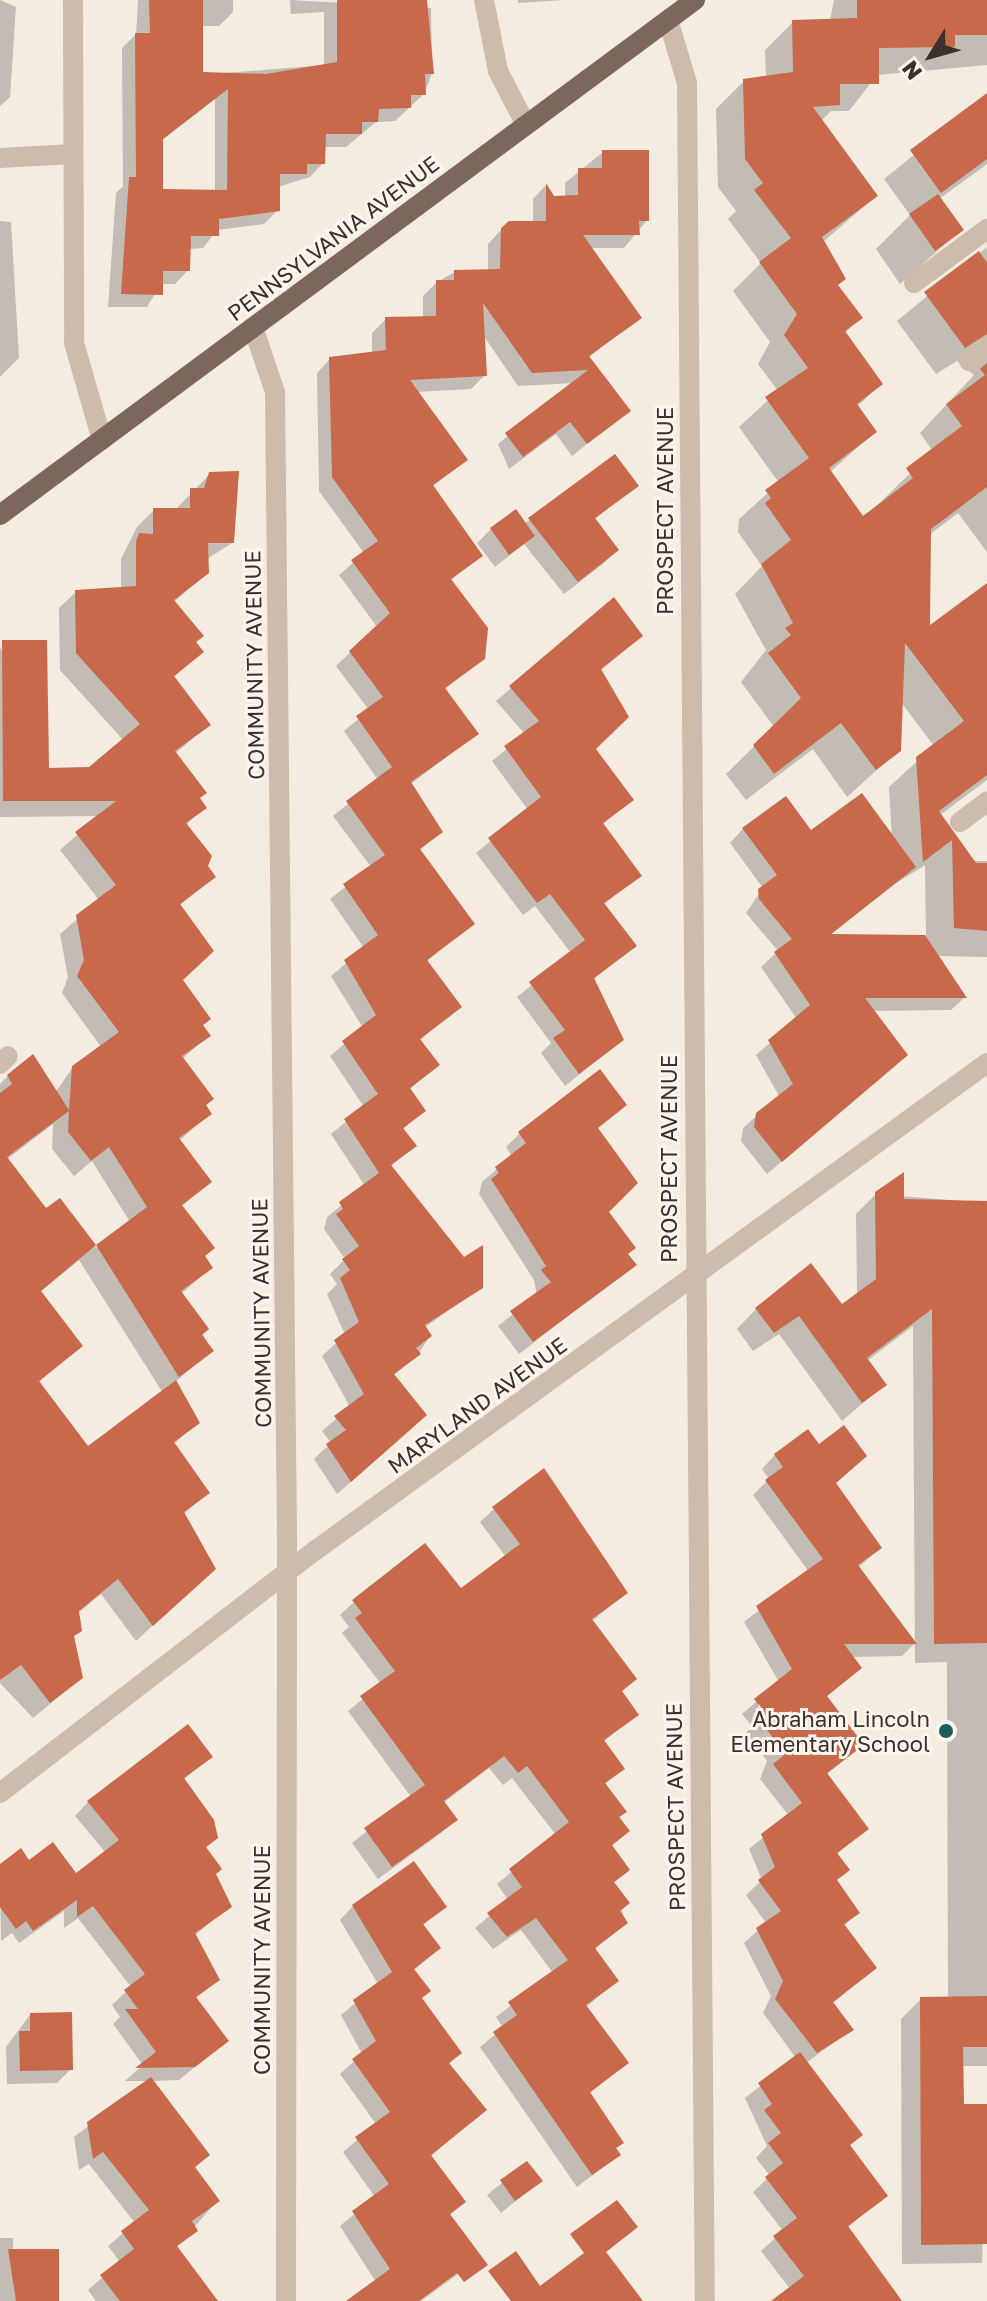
<!DOCTYPE html>
<style>
body{margin:0}
#map{position:relative;width:987px;height:2301px;overflow:hidden;background:#f4ebe1;font-family:"Golos Text",sans-serif}
div>[style]{position:absolute}
[style*='--x']{left:calc(var(--x)*1px);top:calc(var(--y)*1px);width:calc(var(--w)*1px);rotate:calc(var(--a)*1deg)}
.shadow>*{inset:0;background:#0003}
.building>*{inset:0;background:#c8694b}
.minor>*{height:20px;margin:-10px;padding:0 10px;transform-origin:10px;border-radius:10px;background:#cdbbac}
.major>*{height:20px;margin:-10px;padding:0 10px;transform-origin:10px;border-radius:10px;background:#7d675c}
.dots>*{width:22px;height:22px;translate:-50% -50%;box-sizing:border-box;border:4px solid #fbf5ee;border-radius:50%}
span{translate:-50% -50%;white-space:nowrap;text-align:center;line-height:1.15;-webkit-text-stroke:6px #fbf5ee;paint-order:stroke}
.street-label{font-size:22px;color:#3b302b}
.poi-label{font-size:22px;color:#3b302b}
.right{translate:-100% -50%;text-align:right}
.north{position:absolute;left:891px;top:16px;width:80px;height:80px;-webkit-text-stroke:6px #fbf5ee;paint-order:stroke;rotate:233deg;font-size:22px;font-weight:700;line-height:32px;text-align:center;color:#3b302b}
.north::after{content:'';display:block;margin:auto;width:28px;height:36px;background:#3b302b;clip-path:polygon(50% 0,100% 100%,50% 72%,0 100%)}
</style>
<div id="map">
<div class="shadow">
<i style="clip-path:polygon(0 0,16px 7px,10px 97px,0 106px)"></i>
<i style="clip-path:polygon(evenodd,138px 0,233px 0,233px 12px,219px 26px,201px 26px,201px 75px,324px 65px,324px 12px,291px 14px,290px 0,431px 8px,432px 73px,424px 94px,395px 121px,376px 122px,346px 147px,324px 147px,323px 163px,310px 177px,278px 187px,278px 210px,264px 224px,217px 230px,203px 248px,189px 249px,188px 270px,175px 284px,161px 284px,147px 307px,108px 307px,116px 193px,123px 186px,122px 48px,136px 34px,138px 0,215px 99px,215px 192px,161px 191px,161px 141px,215px 99px)"></i>
<i style="clip-path:polygon(518px 0,564px 0,518px 3px)"></i>
<i style="clip-path:polygon(evenodd,834px 0,987px 0,987px 65px,877px 75px,849px 111px,831px 111px,821px 121px,876px 196px,823px 242px,836px 286px,860px 318px,845px 333px,880px 384px,857px 407px,875px 432px,830px 472px,863px 519px,933px 451px,920px 433px,974px 375px,957px 361px,936px 374px,897px 321px,987px 247px,987px 552px,958px 513px,929px 535px,928px 629px,987px 585px,987px 780px,940px 815px,972px 861px,987px 861px,987px 957px,936px 956px,965px 997px,951px 1010px,872px 1011px,892px 1068px,767px 1174px,741px 1141px,743px 1128px,779px 1096px,756px 1055px,797px 1019px,761px 967px,778px 951px,746px 913px,763px 888px,730px 843px,743px 829px,892px 838px,889px 787px,934px 746px,901px 702px,899px 750px,847px 797px,813px 749px,746px 800px,726px 774px,774px 727px,741px 682px,766px 650px,735px 594px,762px 566px,738px 532px,739px 519px,779px 483px,739px 427px,778px 391px,758px 364px,770px 342px,733px 291px,761px 263px,728px 219px,736px 211px,718px 187px,716px 109px,744px 81px,766px 77px,765px 50px,793px 22px,830px 21px,834px 0,925px 865px,926px 937px,829px 936px,895px 884px,925px 865px)"></i>
<i style="clip-path:polygon(987px 96px,987px 164px,939px 199px,961px 230px,900px 284px,876px 249px,910px 215px,884px 179px)"></i>
<i style="clip-path:polygon(603px 152px,647px 220px,624px 248px,589px 248px,639px 317px,588px 358px,629px 410px,572px 456px,556px 434px,509px 469px,498px 444px,574px 383px,518px 386px,483px 335px,485px 375px,471px 389px,416px 392px,466px 460px,432px 487px,480px 555px,450px 581px,483px 658px,444px 690px,476px 734px,411px 784px,440px 832px,419px 851px,472px 924px,426px 962px,459px 1007px,419px 1041px,438px 1065px,409px 1090px,424px 1111px,402px 1130px,414px 1146px,390px 1167px,481px 1287px,424px 1328px,430px 1336px,418px 1354px,393px 1376px,411px 1429px,337px 1494px,314px 1459px,331px 1443px,322px 1431px,350px 1407px,322px 1356px,345px 1335px,327px 1294px,337px 1284px,330px 1274px,345px 1259px,324px 1229px,327px 1217px,365px 1186px,331px 1134px,364px 1107px,330px 1056px,363px 1028px,331px 976px,364px 948px,330px 899px,371px 867px,333px 816px,378px 780px,344px 731px,369px 710px,336px 666px,377px 627px,339px 575px,364px 553px,319px 491px,317px 373px,330px 359px,372px 353px,372px 333px,386px 319px,423px 318px,423px 296px,437px 282px,455px 272px,488px 271px,488px 244px,502px 229px,533px 223px,533px 199px,545px 186px,553px 198px,565px 197px,565px 183px)"></i>
<i style="clip-path:polygon(0 221px,11px 222px,19px 358px,0 377px)"></i>
<i style="clip-path:polygon(615px 457px,636px 486px,594px 520px,617px 550px,603px 564px,564px 594px,524px 544px,495px 567px,477px 543px,491px 529px,515px 512px,524px 524px)"></i>
<i style="clip-path:polygon(evenodd,210px 474px,232px 543px,207px 559px,207px 573px,174px 602px,202px 652px,173px 678px,208px 725px,175px 754px,204px 807px,186px 825px,213px 877px,179px 906px,181px 980px,208px 1036px,182px 1059px,209px 1114px,179px 1141px,209px 1182px,181px 1207px,211px 1268px,181px 1294px,212px 1351px,175px 1382px,198px 1422px,173px 1445px,208px 1492px,183px 1515px,196px 1585px,136px 1641px,101px 1594px,77px 1614px,80px 1630px,73px 1638px,81px 1678px,33px 1718px,0 1683px,0 1084px,8px 1076px,55px 1093px,73px 1067px,101px 1047px,62px 993px,68px 977px,60px 934px,99px 900px,60px 850px,99px 816px,0 817px,0 646px,47px 771px,89px 769px,124px 741px,60px 670px,59px 608px,76px 592px,121px 589px,121px 559px,137px 527px,154px 510px,175px 510px,210px 474px,53px 1124px,52px 1149px,74px 1176px,92px 1161px,130px 1222px,96px 1248px,60px 1200px,45px 1211px,6px 1160px,53px 1124px,210px 474px,79px 1260px,163px 1393px,87px 1449px,38px 1383px,80px 1346px,40px 1292px,79px 1260px)"></i>
<i style="clip-path:polygon(613px 600px,641px 636px,600px 671px,594px 749px,632px 800px,602px 825px,639px 876px,603px 905px,634px 946px,593px 980px,622px 1040px,565px 1086px,541px 1053px,551px 1043px,517px 997px,571px 953px,535px 906px,523px 915px,476px 853px,528px 810px,492px 761px,525px 734px,496px 701px)"></i>
<i style="clip-path:polygon(600px 1072px,625px 1105px,597px 1129px,606px 1212px,634px 1265px,519px 1354px,498px 1326px,537px 1295px,534px 1280px,479px 1194px,482px 1182px,512px 1156px,506px 1147px,519px 1134px)"></i>
<i style="clip-path:polygon(876px 1194px,987px 1203px,987px 2066px,961px 2066px,962px 2106px,987px 2106px,982px 2263px,902px 2264px,901px 2019px,921px 1999px,948px 1999px,947px 1662px,915px 1663px,913px 1326px,867px 1361px,884px 1385px,842px 1421px,779px 1334px,753px 1351px,737px 1329px,756px 1309px,841px 1307px,857px 1295px,856px 1214px)"></i>
<i style="clip-path:polygon(775px 1455px,834px 1484px,880px 1548px,858px 1568px,915px 1643px,902px 1656px,851px 1657px,860px 1668px,825px 1698px,862px 1745px,826px 1775px,866px 1829px,836px 1855px,835px 1882px,857px 1913px,843px 1927px,875px 1968px,832px 2004px,851px 2030px,806px 2063px,860px 2135px,848px 2147px,885px 2196px,847px 2228px,894px 2301px,775px 2301px,790px 2289px,761px 2251px,783px 2231px,753px 2192px,770px 2176px,756px 2158px,767px 2146px,745px 2098px,796px 2058px,763px 2013px,771px 1996px,744px 1943px,766px 1923px,746px 1895px,762px 1880px,749px 1849px,789px 1816px,760px 1779px,767px 1761px,746px 1733px,752px 1726px,742px 1714px,779px 1682px,744px 1622px,809px 1572px,753px 1495px,769px 1479px,762px 1469px)"></i>
<i style="clip-path:polygon(494px 1509px,626px 1593px,591px 1622px,634px 1679px,620px 1693px,636px 1715px,603px 1742px,622px 1769px,604px 1785px,627px 1831px,611px 1847px,628px 1869px,613px 1884px,626px 1923px,594px 1950px,617px 1981px,585px 2008px,627px 2063px,589px 2094px,619px 2155px,577px 2187px,480px 2047px,503px 2028px,496px 2017px,553px 1973px,521px 1930px,493px 1949px,475px 1928px,508px 1900px,497px 1884px,556px 1835px,512px 1778px,503px 1785px,489px 1768px,443px 1803px,455px 1820px,441px 1833px,378px 1879px,352px 1843px,411px 1797px,348px 1711px,381px 1684px,342px 1633px,349px 1627px,340px 1615px,354px 1602px,461px 1591px,506px 1557px,480px 1522px)"></i>
<i style="clip-path:polygon(210px 1757px,183px 1780px,216px 1838px,205px 1849px,229px 1907px,194px 1936px,218px 1979px,195px 1999px,227px 2041px,179px 2080px,151px 2081px,207px 2155px,194px 2169px,217px 2201px,176px 2248px,208px 2301px,96px 2301px,88px 2290px,120px 2262px,108px 2246px,135px 2223px,89px 2164px,79px 2170px,74px 2137px,148px 2081px,125px 2081px,143px 2065px,113px 2024px,120px 2017px,112px 2005px,131px 1987px,78px 1918px,64px 1928px,64px 1911px,19px 1943px,12px 1933px,1px 1941px,0 1866px,28px 1862px,76px 1876px,106px 1853px,75px 1816px,88px 1802px)"></i>
<i style="clip-path:polygon(353px 1906px,445px 1907px,422px 1926px,439px 1948px,413px 1971px,420px 1999px,460px 2053px,448px 2065px,484px 2110px,430px 2157px,464px 2201px,449px 2216px,465px 2269px,421px 2301px,351px 2301px,376px 2282px,340px 2226px,375px 2197px,343px 2152px,376px 2124px,340px 2074px,362px 2054px,341px 2015px,378px 1984px,340px 1920px)"></i>
<i style="clip-path:polygon(30px 2015px,71px 2069px,57px 2083px,7px 2084px,6px 2047px)"></i>
<i style="clip-path:polygon(526px 2163px,540px 2181px,501px 2213px,487px 2195px)"></i>
<i style="clip-path:polygon(0 2238px,13px 2238px,13px 2251px,57px 2301px,0 2301px)"></i>
</div>
<div class="building">
<i style="clip-path:polygon(evenodd,149px 0,203px 0,203px 72px,266px 74px,337px 62px,337px 0,427px 0,434px 74px,425px 74px,426px 95px,411px 95px,411px 108px,379px 109px,378px 122px,362px 122px,362px 134px,326px 134px,325px 164px,307px 164px,307px 174px,280px 174px,280px 211px,219px 219px,219px 236px,191px 236px,190px 271px,163px 271px,163px 295px,121px 294px,129px 177px,136px 177px,135px 33px,150px 33px,149px 0,228px 89px,227px 190px,163px 189px,163px 139px,228px 89px)"></i>
<i style="clip-path:polygon(857px 0,987px 0,987px 35px,955px 35px,955px 47px,879px 48px,879px 84px,840px 84px,840px 105px,813px 107px,878px 196px,822px 237px,846px 279px,838px 285px,863px 318px,845px 331px,883px 384px,857px 404px,877px 432px,829px 468px,863px 516px,913px 478px,906px 468px,962px 426px,946px 404px,985px 375px,980px 369px,987px 363px,987px 487px,931px 529px,930px 625px,987px 583px,987px 775px,939px 811px,976px 863px,987px 863px,987px 931px,954px 928px,952px 840px,923px 862px,916px 757px,964px 721px,905px 643px,901px 751px,876px 770px,841px 723px,774px 774px,753px 745px,801px 698px,768px 653px,791px 635px,785px 628px,793px 623px,761px 564px,791px 540px,765px 503px,771px 498px,765px 490px,809px 458px,765px 397px,808px 368px,784px 335px,797px 314px,759px 262px,791px 238px,754px 190px,763px 183px,745px 159px,743px 79px,793px 72px,792px 20px,857px 18px)"></i>
<i style="clip-path:polygon(987px 93px,987px 159px,941px 193px,910px 150px)"></i>
<i style="clip-path:polygon(602px 150px,649px 150px,649px 221px,639px 221px,640px 235px,583px 235px,642px 318px,589px 356px,631px 411px,587px 444px,570px 422px,523px 457px,505px 433px,588px 370px,532px 373px,483px 303px,487px 376px,410px 380px,468px 460px,433px 485px,483px 556px,451px 579px,488px 628px,485px 659px,445px 688px,479px 734px,411px 782px,443px 832px,420px 849px,475px 924px,427px 960px,462px 1007px,420px 1039px,440px 1065px,410px 1088px,426px 1111px,403px 1128px,417px 1146px,391px 1165px,464px 1257px,483px 1245px,483px 1288px,425px 1325px,432px 1336px,416px 1348px,421px 1354px,394px 1374px,427px 1415px,351px 1482px,326px 1444px,346px 1430px,334px 1416px,364px 1394px,334px 1340px,359px 1322px,340px 1278px,350px 1270px,342px 1259px,359px 1246px,336px 1214px,343px 1209px,339px 1202px,379px 1173px,344px 1119px,378px 1094px,342px 1041px,376px 1015px,344px 960px,378px 935px,343px 884px,385px 855px,346px 801px,392px 767px,356px 716px,383px 697px,349px 651px,390px 613px,351px 560px,378px 541px,332px 477px,329px 357px,386px 350px,385px 317px,436px 316px,436px 280px,454px 280px,454px 270px,500px 269px,501px 228px,509px 221px,546px 221px,546px 183px,554px 196px,578px 195px,578px 168px,602px 168px)"></i>
<i style="clip-path:polygon(938px 194px,964px 230px,935px 251px,909px 214px)"></i>
<i style="clip-path:polygon(979px 251px,987px 263px,987px 334px,965px 348px,924px 292px)"></i>
<i style="clip-path:polygon(615px 454px,639px 486px,595px 518px,619px 550px,578px 582px,528px 518px)"></i>
<i style="clip-path:polygon(evenodd,239px 471px,234px 543px,208px 543px,209px 573px,174px 600px,204px 636px,196px 642px,204px 652px,174px 676px,211px 725px,175px 751px,207px 793px,200px 798px,207px 808px,186px 823px,212px 856px,208px 866px,216px 877px,180px 904px,214px 951px,183px 980px,211px 1019px,203px 1025px,211px 1036px,182px 1056px,214px 1099px,206px 1105px,212px 1114px,179px 1138px,212px 1182px,182px 1205px,215px 1248px,205px 1256px,213px 1268px,181px 1291px,209px 1329px,202px 1335px,214px 1351px,179px 1377px,96px 1245px,41px 1291px,83px 1346px,39px 1381px,88px 1446px,176px 1380px,200px 1423px,174px 1442px,210px 1493px,184px 1512px,216px 1569px,153px 1626px,118px 1579px,79px 1611px,82px 1631px,74px 1636px,83px 1678px,50px 1703px,21px 1665px,0 1680px,0 1093px,12px 1084px,7px 1075px,33px 1054px,69px 1110px,72px 1066px,119px 1032px,77px 976px,84px 960px,76px 915px,116px 885px,75px 832px,116px 801px,3px 801px,2px 640px,47px 640px,49px 768px,89px 767px,140px 724px,76px 653px,75px 590px,136px 586px,136px 541px,139px 533px,153px 534px,153px 508px,190px 508px,190px 488px,204px 488px,209px 472px,239px 471px,69px 1111px,68px 1132px,91px 1161px,109px 1147px,147px 1207px,96px 1245px,60px 1198px,46px 1208px,7px 1157px,69px 1111px)"></i>
<i style="clip-path:polygon(516px 509px,535px 536px,509px 555px,490px 528px)"></i>
<i style="clip-path:polygon(614px 597px,643px 636px,601px 669px,629px 717px,596px 749px,634px 800px,603px 823px,642px 876px,604px 903px,637px 946px,594px 978px,624px 1040px,579px 1074px,553px 1038px,565px 1030px,529px 982px,585px 940px,550px 894px,537px 903px,488px 838px,541px 797px,504px 746px,539px 721px,509px 686px)"></i>
<i style="clip-path:polygon(862px 793px,916px 867px,831px 934px,925px 935px,967px 998px,865px 998px,908px 1055px,782px 1162px,754px 1127px,756px 1113px,793px 1084px,768px 1040px,810px 1005px,774px 952px,792px 939px,759px 899px,758px 889px,777px 875px,742px 828px,786px 796px,811px 830px)"></i>
<i style="clip-path:polygon(600px 1069px,627px 1105px,598px 1128px,638px 1183px,609px 1212px,636px 1248px,628px 1254px,637px 1265px,533px 1342px,510px 1311px,551px 1282px,541px 1270px,546px 1266px,491px 1179px,499px 1173px,495px 1167px,526px 1143px,518px 1132px)"></i>
<i style="clip-path:polygon(904px 1172px,904px 1199px,987px 1201px,987px 1643px,934px 1644px,932px 1309px,867px 1358px,887px 1385px,862px 1403px,799px 1316px,774px 1333px,755px 1308px,811px 1263px,842px 1304px,876px 1279px,875px 1192px)"></i>
<i style="clip-path:polygon(844px 1425px,867px 1456px,836px 1483px,882px 1548px,858px 1565px,917px 1644px,844px 1644px,862px 1668px,827px 1696px,864px 1745px,827px 1773px,869px 1829px,837px 1853px,850px 1870px,837px 1880px,860px 1913px,844px 1924px,877px 1968px,833px 2002px,854px 2030px,817px 2053px,775px 1999px,783px 1981px,756px 1928px,781px 1911px,758px 1880px,775px 1867px,761px 1834px,802px 1803px,773px 1764px,783px 1756px,780px 1747px,758px 1718px,765px 1712px,754px 1699px,792px 1669px,756px 1606px,823px 1559px,765px 1480px,783px 1467px,774px 1454px,808px 1429px,819px 1444px)"></i>
<i style="clip-path:polygon(544px 1468px,628px 1593px,592px 1619px,637px 1679px,622px 1691px,639px 1715px,604px 1740px,625px 1769px,605px 1783px,627px 1812px,619px 1817px,630px 1831px,612px 1845px,630px 1870px,614px 1882px,630px 1903px,620px 1911px,628px 1923px,595px 1948px,619px 1981px,586px 2005px,629px 2063px,590px 2092px,624px 2143px,616px 2148px,621px 2155px,592px 2175px,493px 2032px,517px 2015px,508px 2002px,568px 1960px,536px 1918px,507px 1937px,487px 1913px,522px 1887px,509px 1869px,569px 1822px,527px 1766px,518px 1773px,504px 1756px,444px 1801px,458px 1820px,392px 1867px,364px 1828px,425px 1785px,360px 1696px,395px 1671px,355px 1618px,362px 1613px,352px 1600px,425px 1543px,461px 1588px,520px 1544px,492px 1507px)"></i>
<i style="clip-path:polygon(188px 1724px,213px 1757px,184px 1778px,214px 1820px,218px 1838px,206px 1847px,222px 1869px,216px 1874px,232px 1907px,195px 1933px,220px 1980px,196px 1997px,229px 2041px,195px 2067px,135px 2068px,156px 2052px,125px 2009px,138px 2009px,124px 1990px,145px 1974px,93px 1906px,77px 1917px,77px 1900px,33px 1931px,26px 1921px,16px 1929px,0 1907px,0 1864px,21px 1848px,29px 1860px,53px 1842px,76px 1873px,119px 1840px,87px 1801px)"></i>
<i style="clip-path:polygon(414px 1861px,447px 1907px,423px 1924px,441px 1948px,414px 1969px,431px 1991px,422px 1998px,462px 2053px,449px 2063px,487px 2110px,431px 2155px,466px 2202px,450px 2214px,488px 2265px,464px 2282px,457px 2273px,419px 2301px,346px 2301px,390px 2269px,352px 2211px,389px 2184px,355px 2137px,390px 2112px,352px 2059px,376px 2041px,353px 2000px,392px 1972px,352px 1905px)"></i>
<i style="clip-path:polygon(987px 1996px,987px 2047px,963px 2047px,964px 2104px,987px 2104px,987px 2244px,921px 2245px,920px 1997px)"></i>
<i style="clip-path:polygon(72px 2012px,73px 2070px,20px 2071px,19px 2031px,30px 2031px,30px 2013px)"></i>
<i style="clip-path:polygon(800px 2052px,863px 2135px,850px 2145px,888px 2196px,848px 2226px,902px 2301px,771px 2301px,804px 2276px,773px 2236px,797px 2218px,765px 2177px,783px 2163px,768px 2143px,781px 2133px,764px 2110px,772px 2104px,758px 2083px)"></i>
<i style="clip-path:polygon(151px 2077px,210px 2155px,195px 2167px,220px 2201px,192px 2221px,198px 2231px,177px 2246px,218px 2301px,120px 2301px,100px 2275px,134px 2249px,121px 2231px,149px 2210px,103px 2152px,93px 2159px,87px 2122px)"></i>
<i style="clip-path:polygon(527px 2161px,543px 2181px,515px 2201px,500px 2180px)"></i>
<i style="clip-path:polygon(617px 2200px,638px 2227px,606px 2252px,643px 2301px,511px 2301px,488px 2271px,516px 2251px,540px 2286px,584px 2253px,570px 2234px)"></i>
<i style="clip-path:polygon(8px 2249px,59px 2249px,59px 2301px,16px 2301px)"></i>
</div>
<div class="minor">
<i style="--x:73;--y:0;--w:343;--a:89.8"></i>
<i style="--x:74;--y:343;--w:101;--a:73.9"></i>
<i style="--x:484;--y:0;--w:72;--a:78.8"></i>
<i style="--x:498;--y:71;--w:61;--a:62.6"></i>
<i style="--x:668;--y:20;--w:66;--a:73.2"></i>
<i style="--x:687;--y:83;--w:2218;--a:89.54"></i>
<i style="--x:0;--y:158;--w:73;--a:-3.1"></i>
<i style="--x:914;--y:283;--w:91;--a:-36.5"></i>
<i style="--x:253;--y:327;--w:69;--a:71.3"></i>
<i style="--x:275;--y:392;--w:1154;--a:89.4"></i>
<i style="--x:287;--y:1546;--w:755;--a:90.08"></i>
<i style="--x:969;--y:361;--w:23;--a:-38"></i>
<i style="--x:960;--y:822;--w:34;--a:-37"></i>
<i style="--x:0;--y:1064;--w:11;--a:-45"></i>
<i style="--x:0;--y:1793;--w:399;--a:-37.6"></i>
<i style="--x:316;--y:1550;--w:829;--a:-35.97"></i>
</div>
<div class="major">
<i style="--x:0;--y:515;--w:865;--a:-36.54"></i>
</div>
<div class="dots">
<i style="left:946px;top:1731px;background:#1f5a5e"></i>
</div>
<div class="street-label">
<span style="left:333px;top:238px;rotate:-37deg">PENNSYLVANIA AVENUE</span>
<span style="left:665px;top:511px;rotate:-90deg">PROSPECT AVENUE</span>
<span style="left:254px;top:665px;rotate:-91deg">COMMUNITY AVENUE</span>
<span style="left:669px;top:1159px;rotate:-90deg">PROSPECT AVENUE</span>
<span style="left:261px;top:1313px;rotate:-91deg">COMMUNITY AVENUE</span>
<span style="left:477px;top:1405px;rotate:-36deg">MARYLAND AVENUE</span>
<span style="left:675px;top:1807px;rotate:-91deg">PROSPECT AVENUE</span>
<span style="left:262px;top:1960px;rotate:-90deg">COMMUNITY AVENUE</span>
</div>
<div class="poi-label">
<span class="right" style="left:930px;top:1731px">Abraham Lincoln<br>Elementary School</span>
</div>
<div class="north">N</div>
</div>
